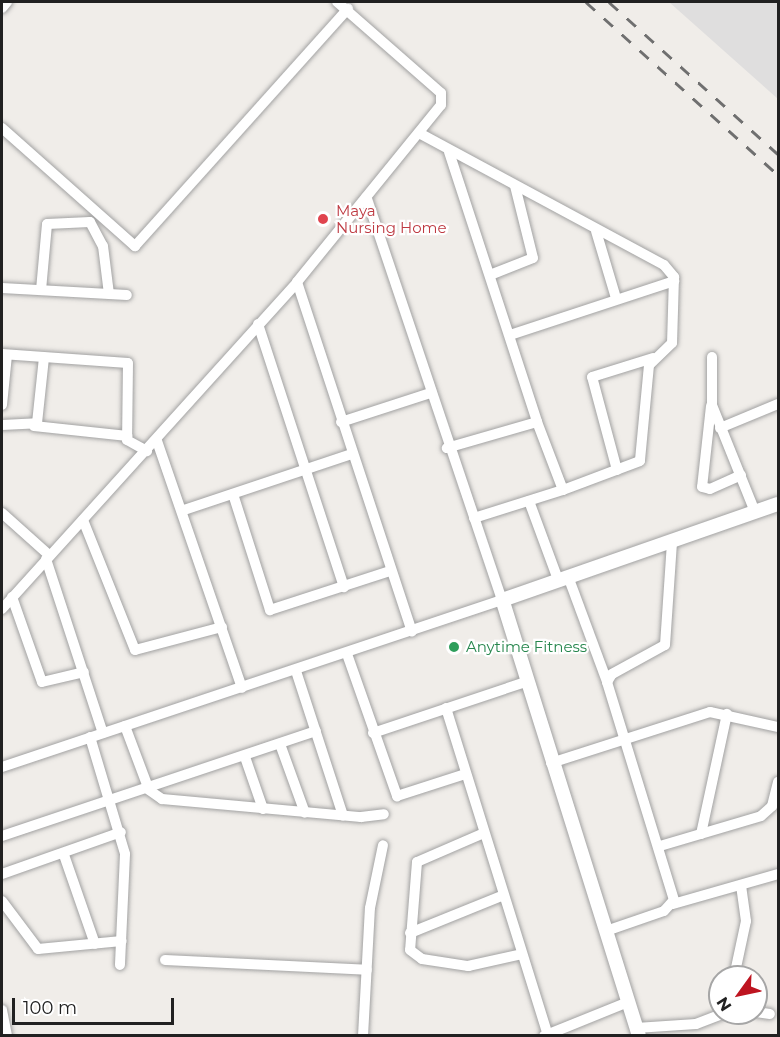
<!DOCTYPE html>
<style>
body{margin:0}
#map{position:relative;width:780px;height:1037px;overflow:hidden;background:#f0ede9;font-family:Montserrat,sans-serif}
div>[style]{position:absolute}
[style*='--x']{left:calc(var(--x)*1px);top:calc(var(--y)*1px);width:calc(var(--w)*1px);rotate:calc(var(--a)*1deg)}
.residential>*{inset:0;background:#dfdede}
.roads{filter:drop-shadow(0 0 2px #a2a2a2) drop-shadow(0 0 2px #a2a2a2)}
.minor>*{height:10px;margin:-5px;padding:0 5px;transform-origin:5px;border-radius:5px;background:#fff}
.tertiary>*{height:14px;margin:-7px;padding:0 7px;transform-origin:7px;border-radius:7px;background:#fff}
.rail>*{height:3px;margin-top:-1.5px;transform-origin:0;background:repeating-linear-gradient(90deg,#6f6f6f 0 12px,transparent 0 24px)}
.dots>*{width:16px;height:16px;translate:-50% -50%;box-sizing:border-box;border:3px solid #fff;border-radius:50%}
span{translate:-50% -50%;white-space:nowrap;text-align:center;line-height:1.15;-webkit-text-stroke:4.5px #fff;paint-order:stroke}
.health-label{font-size:15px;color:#be3a42}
.left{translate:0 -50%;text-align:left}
.leisure-label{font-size:15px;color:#27864d}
.frame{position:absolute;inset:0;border:3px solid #212121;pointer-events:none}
.north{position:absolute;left:708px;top:965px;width:60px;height:60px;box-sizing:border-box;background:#fff;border:2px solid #a6a6a6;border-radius:50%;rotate:237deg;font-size:16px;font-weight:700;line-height:24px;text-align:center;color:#212121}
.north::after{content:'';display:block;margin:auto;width:21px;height:27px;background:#be1420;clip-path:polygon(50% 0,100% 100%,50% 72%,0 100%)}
.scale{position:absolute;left:12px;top:998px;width:162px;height:27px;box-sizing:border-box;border:3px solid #212121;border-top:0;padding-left:8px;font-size:18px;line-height:21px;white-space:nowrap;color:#212121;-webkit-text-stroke:4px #fff;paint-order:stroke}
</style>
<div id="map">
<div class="residential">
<i style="clip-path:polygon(669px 2px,778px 2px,778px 99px)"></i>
</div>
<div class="roads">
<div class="minor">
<i style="--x:2;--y:8;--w:8;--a:-50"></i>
<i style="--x:2;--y:128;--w:178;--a:41.6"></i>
<i style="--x:135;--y:246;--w:319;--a:-48.1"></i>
<i style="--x:419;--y:133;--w:278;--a:28.3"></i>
<i style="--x:664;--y:265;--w:16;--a:50"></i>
<i style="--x:674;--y:277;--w:66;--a:91.7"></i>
<i style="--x:672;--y:343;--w:32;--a:136"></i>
<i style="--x:649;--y:365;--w:96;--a:95.4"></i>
<i style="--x:640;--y:461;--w:82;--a:159.4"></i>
<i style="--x:563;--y:490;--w:73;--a:-110.9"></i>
<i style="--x:537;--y:422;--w:94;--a:163.9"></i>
<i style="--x:449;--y:152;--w:284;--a:71.9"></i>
<i style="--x:596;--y:231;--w:70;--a:73.4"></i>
<i style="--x:490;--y:275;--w:46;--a:-21.6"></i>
<i style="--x:533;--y:258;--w:74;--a:-104"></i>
<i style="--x:297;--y:282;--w:368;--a:71.8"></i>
<i style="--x:2;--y:288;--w:125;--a:3.2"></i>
<i style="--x:41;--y:290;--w:66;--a:-84.8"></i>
<i style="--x:47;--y:224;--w:43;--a:-2.7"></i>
<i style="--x:90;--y:222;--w:27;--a:62"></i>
<i style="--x:103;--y:246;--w:48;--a:82.9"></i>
<i style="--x:258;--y:324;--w:277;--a:71.9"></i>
<i style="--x:510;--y:335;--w:173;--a:-18.2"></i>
<i style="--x:2;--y:354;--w:126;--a:4.1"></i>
<i style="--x:128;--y:363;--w:77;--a:90.7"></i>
<i style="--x:127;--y:440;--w:23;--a:29"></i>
<i style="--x:712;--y:357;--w:48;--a:90"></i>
<i style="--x:712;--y:405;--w:115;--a:68.1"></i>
<i style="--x:2;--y:405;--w:50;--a:-84.3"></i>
<i style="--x:711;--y:406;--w:81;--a:96.3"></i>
<i style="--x:702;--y:487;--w:8;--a:14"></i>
<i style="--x:710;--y:489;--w:34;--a:-24"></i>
<i style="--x:341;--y:422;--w:94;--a:-18"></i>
<i style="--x:2;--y:425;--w:35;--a:-3"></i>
<i style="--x:37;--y:423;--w:66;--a:-83.9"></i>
<i style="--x:34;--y:426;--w:94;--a:6.1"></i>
<i style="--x:720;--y:428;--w:63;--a:-22.5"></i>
<i style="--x:157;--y:441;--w:261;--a:71"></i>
<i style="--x:617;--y:470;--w:96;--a:-105"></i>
<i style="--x:592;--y:377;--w:64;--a:-17.3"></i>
<i style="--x:233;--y:494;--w:122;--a:72.3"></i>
<i style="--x:270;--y:610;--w:126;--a:-18"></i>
<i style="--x:529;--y:501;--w:86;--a:69.7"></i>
<i style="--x:184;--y:510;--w:176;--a:-18.5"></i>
<i style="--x:2;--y:513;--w:63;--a:41.8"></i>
<i style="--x:474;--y:518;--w:93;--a:-17.5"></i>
<i style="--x:83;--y:520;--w:140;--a:68.2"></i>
<i style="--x:135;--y:650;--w:90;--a:-14.8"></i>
<i style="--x:46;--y:559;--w:183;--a:71.9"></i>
<i style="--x:569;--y:579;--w:110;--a:69.7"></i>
<i style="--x:12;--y:597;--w:90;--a:70.6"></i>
<i style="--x:42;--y:682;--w:43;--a:-13.4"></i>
<i style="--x:2;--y:609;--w:440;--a:-47.9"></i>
<i style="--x:297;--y:282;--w:228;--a:-50.9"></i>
<i style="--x:441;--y:105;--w:12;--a:-90"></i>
<i style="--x:441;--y:93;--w:138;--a:-138.8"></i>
<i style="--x:347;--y:654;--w:151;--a:70.6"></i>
<i style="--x:397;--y:796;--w:71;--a:-17.9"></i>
<i style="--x:296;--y:671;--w:152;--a:72"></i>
<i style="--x:446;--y:708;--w:340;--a:72.7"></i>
<i style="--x:125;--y:726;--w:68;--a:69.4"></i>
<i style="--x:149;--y:790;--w:16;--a:35"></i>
<i style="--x:162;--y:799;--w:200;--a:5.2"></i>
<i style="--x:361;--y:817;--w:23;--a:-7"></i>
<i style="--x:373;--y:733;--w:160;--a:-18.5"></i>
<i style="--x:90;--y:737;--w:122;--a:73.3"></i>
<i style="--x:125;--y:854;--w:111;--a:92.6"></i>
<i style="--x:280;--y:744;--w:73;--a:70.1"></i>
<i style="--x:245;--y:757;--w:55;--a:70.9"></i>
<i style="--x:551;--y:763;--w:167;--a:-17.8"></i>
<i style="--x:710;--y:712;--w:70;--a:12.4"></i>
<i style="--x:2;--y:767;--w:527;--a:-18.47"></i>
<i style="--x:502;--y:600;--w:425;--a:-108.6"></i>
<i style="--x:484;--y:833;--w:73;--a:156.6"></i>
<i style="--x:417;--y:862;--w:88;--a:94.5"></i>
<i style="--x:410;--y:950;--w:15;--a:37"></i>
<i style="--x:422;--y:959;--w:47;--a:8.7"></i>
<i style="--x:468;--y:966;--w:55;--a:-12.5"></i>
<i style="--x:701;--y:834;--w:123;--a:-77.8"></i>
<i style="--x:2;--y:836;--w:331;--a:-18.5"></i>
<i style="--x:660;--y:846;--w:105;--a:-16.5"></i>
<i style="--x:761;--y:816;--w:15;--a:-42"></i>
<i style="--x:772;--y:806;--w:25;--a:-76"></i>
<i style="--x:64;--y:855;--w:94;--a:70.8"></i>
<i style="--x:2;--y:874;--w:126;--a:-19.4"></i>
<i style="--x:2;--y:901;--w:60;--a:53.1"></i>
<i style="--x:38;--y:949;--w:84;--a:-5.4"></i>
<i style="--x:673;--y:904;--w:109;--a:-15.9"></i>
<i style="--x:606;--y:931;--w:61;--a:-19"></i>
<i style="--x:664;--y:911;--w:15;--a:-48"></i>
<i style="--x:674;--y:900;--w:228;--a:-107.1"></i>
<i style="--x:607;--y:682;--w:9;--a:-58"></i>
<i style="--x:612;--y:674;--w:60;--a:-28.7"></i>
<i style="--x:665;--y:645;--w:102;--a:-86.1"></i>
<i style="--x:410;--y:933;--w:101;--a:-22"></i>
<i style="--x:165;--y:960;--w:202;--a:2.8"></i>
<i style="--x:734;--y:977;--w:57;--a:-77.9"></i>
<i style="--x:746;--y:921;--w:35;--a:-98"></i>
<i style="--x:2;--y:1010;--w:26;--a:79"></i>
<i style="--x:756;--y:1012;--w:14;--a:8"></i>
<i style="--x:636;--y:1028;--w:60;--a:-3.8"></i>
<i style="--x:696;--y:1024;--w:30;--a:-21"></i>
<i style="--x:363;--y:1036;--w:128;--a:-86.9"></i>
<i style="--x:370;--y:908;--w:64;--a:-78.3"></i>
<i style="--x:544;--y:1036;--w:91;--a:-22"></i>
</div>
<div class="tertiary">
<i style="--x:639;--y:1036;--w:457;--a:-107.4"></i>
<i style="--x:502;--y:600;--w:292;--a:-19.2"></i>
</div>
</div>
<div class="rail">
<i style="--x:586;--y:2;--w:258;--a:42"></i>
<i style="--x:609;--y:2;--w:227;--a:42"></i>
</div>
<div class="dots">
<i style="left:323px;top:219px;background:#e0444e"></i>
<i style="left:454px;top:647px;background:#2e9e5b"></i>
</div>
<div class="health-label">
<span class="left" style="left:336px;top:219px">Maya<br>Nursing Home</span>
</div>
<div class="leisure-label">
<span class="left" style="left:466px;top:647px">Anytime Fitness</span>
</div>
<div class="frame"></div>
<div class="north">N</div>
<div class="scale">100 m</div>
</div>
